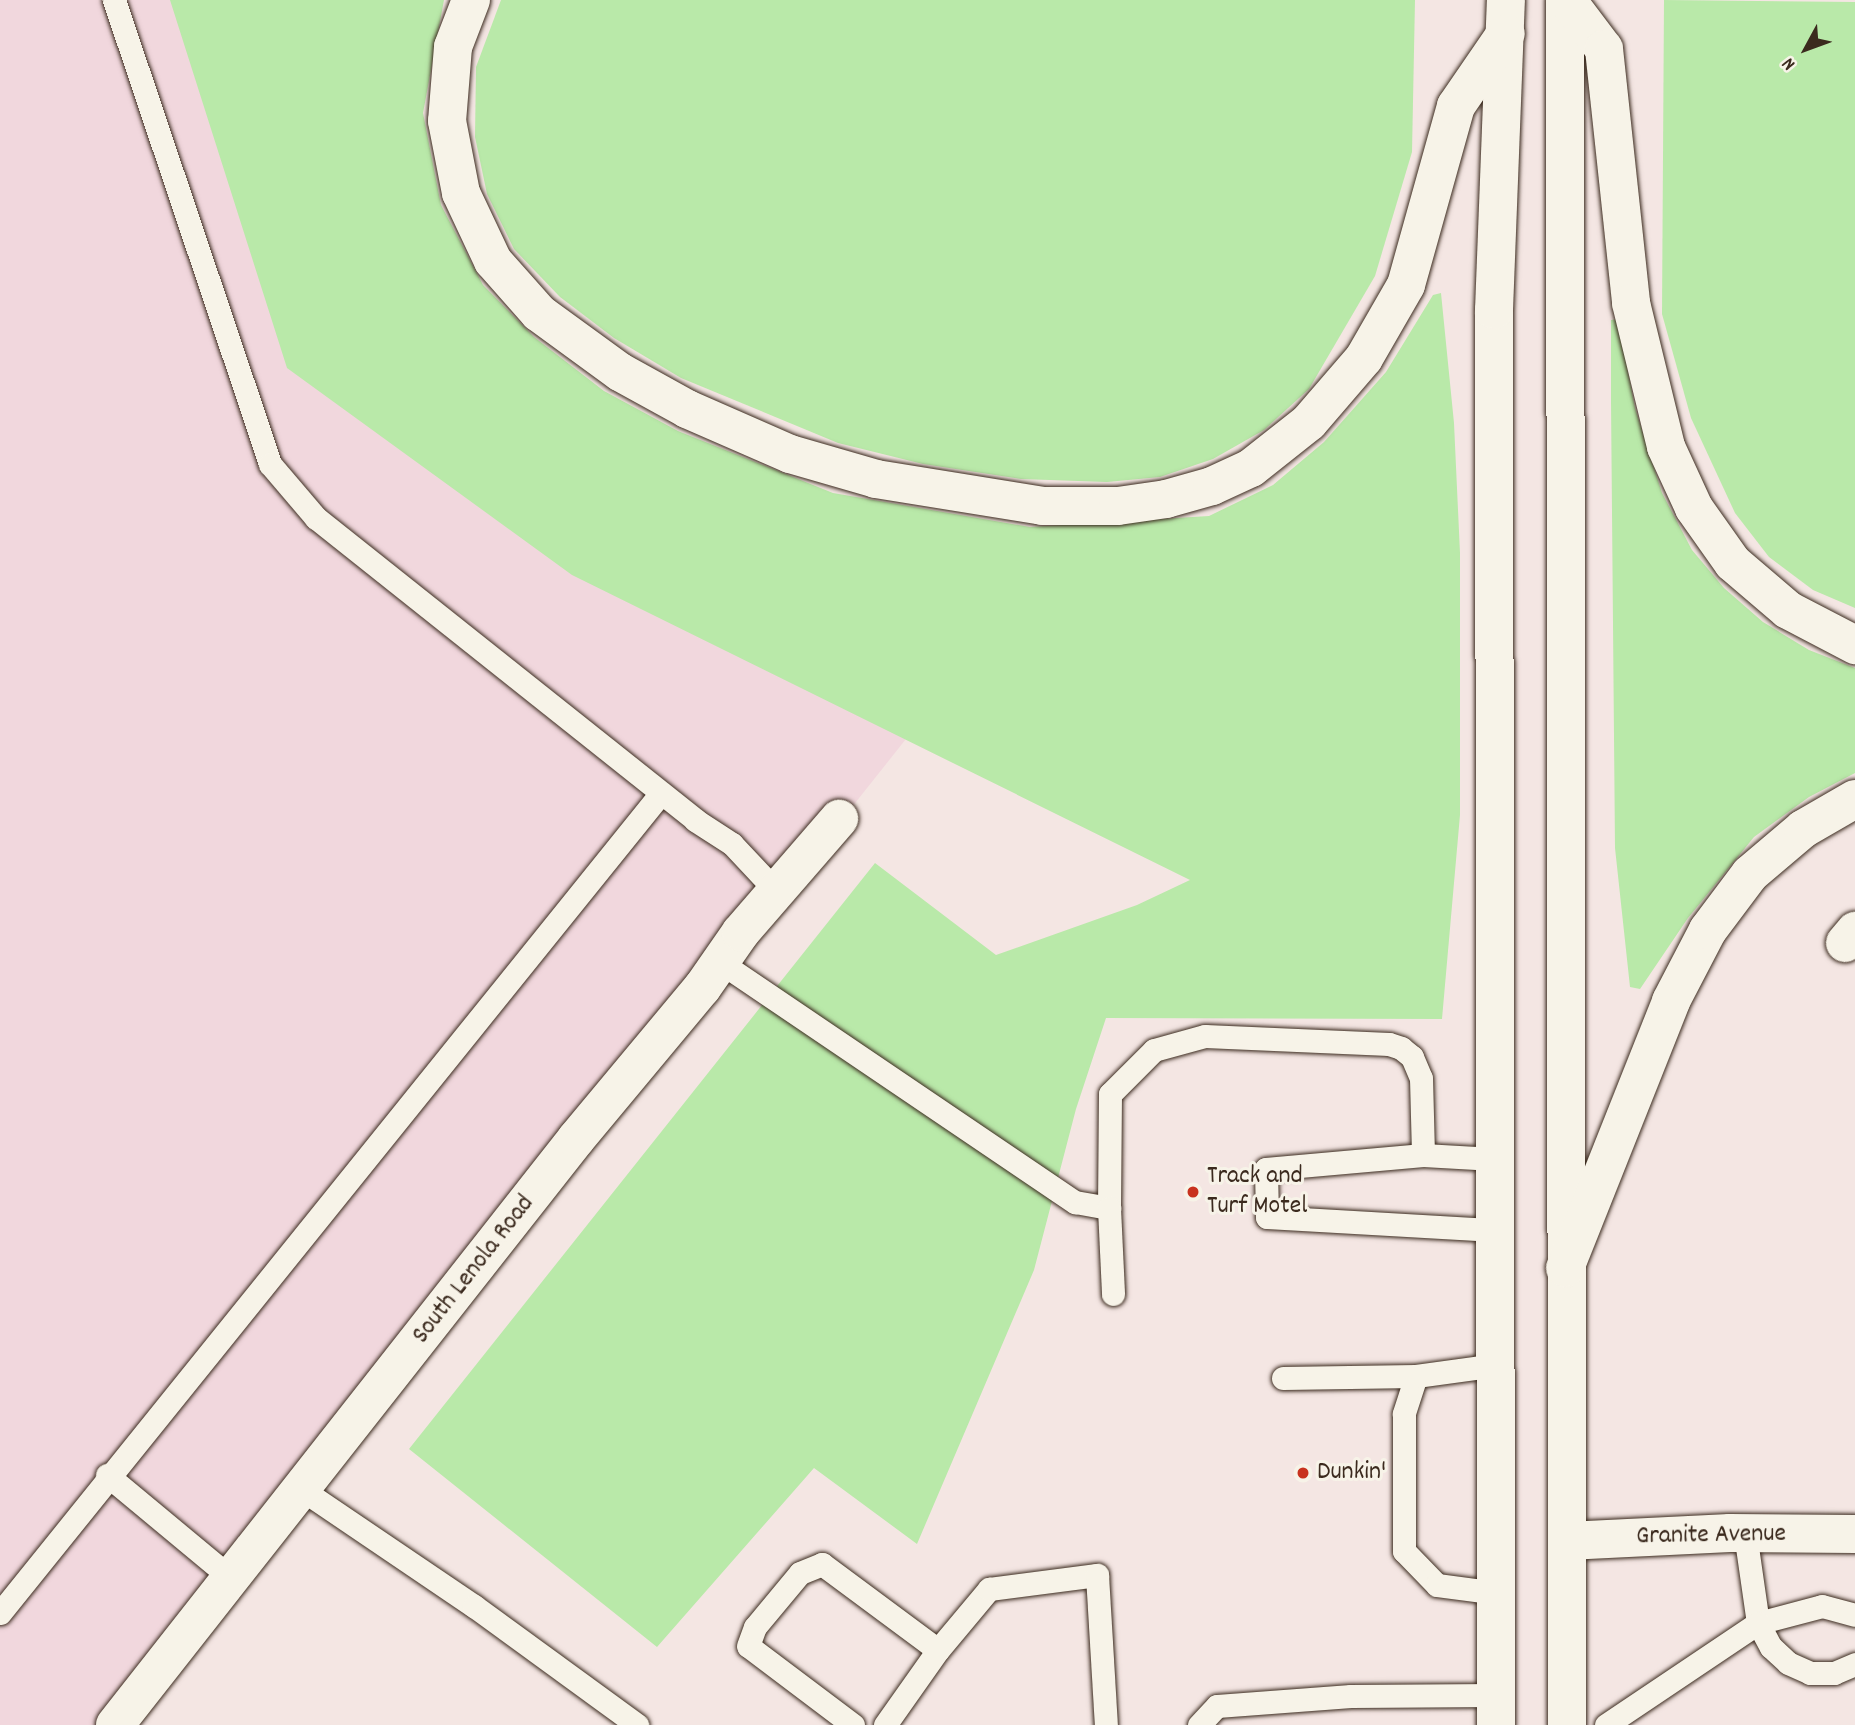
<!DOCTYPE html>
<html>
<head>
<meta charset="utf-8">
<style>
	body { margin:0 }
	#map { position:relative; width:1855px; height:1725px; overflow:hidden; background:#f4e6e3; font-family:Dekko,sans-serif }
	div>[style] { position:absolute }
	.built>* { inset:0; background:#f1d7dd }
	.green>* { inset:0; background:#b9e9a9 }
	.roads { filter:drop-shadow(0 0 2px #3b2a1e) drop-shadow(0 0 2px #3b2a1e) }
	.service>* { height:23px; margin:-11.5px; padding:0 11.5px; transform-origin:11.5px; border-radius:11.5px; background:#f7f3e8 }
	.minor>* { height:38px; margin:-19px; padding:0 19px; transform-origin:19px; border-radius:19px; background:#f7f3e8 }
	.trunk>* { height:38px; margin:-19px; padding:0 19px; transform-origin:19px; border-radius:19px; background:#f7f3e8 }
	.motorway>* { height:38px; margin:-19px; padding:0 19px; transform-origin:19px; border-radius:19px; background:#f7f3e8 }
	.dots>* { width:19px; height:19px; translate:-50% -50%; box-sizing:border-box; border:4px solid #f7f3e8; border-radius:50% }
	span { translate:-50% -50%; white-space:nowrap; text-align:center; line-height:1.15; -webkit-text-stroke:6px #f7f3e8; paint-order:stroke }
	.poi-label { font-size:26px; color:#3b2a1e }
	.left { translate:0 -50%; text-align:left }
	.street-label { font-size:26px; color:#3b2a1e }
	.north { position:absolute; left:1771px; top:14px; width:70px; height:70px; -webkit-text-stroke:5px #f7f3e8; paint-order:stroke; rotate:229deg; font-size:19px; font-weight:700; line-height:28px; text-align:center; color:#3b2a1e }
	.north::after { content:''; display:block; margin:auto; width:24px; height:32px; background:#3b2a1e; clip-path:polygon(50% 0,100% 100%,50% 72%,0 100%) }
</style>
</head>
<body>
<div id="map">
	<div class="built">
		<div style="clip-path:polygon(0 0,285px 0,314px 191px,956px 676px,123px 1725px,0 1725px)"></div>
	</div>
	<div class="green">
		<div style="clip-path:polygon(170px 0,444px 0,423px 113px,441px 205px,483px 285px,534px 337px,604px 391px,678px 431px,833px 493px,1030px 527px,1209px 516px,1273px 485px,1324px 442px,1386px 372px,1433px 295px,1441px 293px,1454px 423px,1460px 553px,1460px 815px,1442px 1019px,1106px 1018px,1076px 1109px,1034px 1270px,917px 1544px,814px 1468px,657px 1647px,409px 1449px,875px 863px,996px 955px,1137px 905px,1190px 880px,572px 575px,287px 368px)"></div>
		<div style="clip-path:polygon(501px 0,1415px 0,1412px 152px,1375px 276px,1309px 389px,1264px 430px,1213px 459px,1160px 477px,1107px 482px,1021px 479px,923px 464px,838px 443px,681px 378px,614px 338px,560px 297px,514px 249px,487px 194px,475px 137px,476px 67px)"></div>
		<div style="clip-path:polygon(1664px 0,1855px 2px,1855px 608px,1813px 590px,1769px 557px,1735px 513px,1691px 418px,1662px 314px)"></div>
		<div style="clip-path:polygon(1618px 319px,1635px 408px,1662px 493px,1692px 550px,1724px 588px,1763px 622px,1809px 650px,1855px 668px,1855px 773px,1809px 797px,1754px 837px,1688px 918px,1640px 989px,1630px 987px,1615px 848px,1611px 401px,1611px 320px)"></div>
	</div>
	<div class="roads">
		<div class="service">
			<div style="left:114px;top:0;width:490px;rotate:71.4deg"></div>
			<div style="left:270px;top:464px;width:71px;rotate:49.6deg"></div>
			<div style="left:316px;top:518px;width:485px;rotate:38.5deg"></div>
			<div style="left:695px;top:820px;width:44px;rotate:33deg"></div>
			<div style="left:732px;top:844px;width:66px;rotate:46.8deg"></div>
			<div style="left:720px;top:962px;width:429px;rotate:34.1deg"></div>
			<div style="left:1075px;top:1202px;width:35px;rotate:10deg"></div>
			<div style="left:1109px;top:1208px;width:114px;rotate:-89.5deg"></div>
			<div style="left:1110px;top:1094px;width:62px;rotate:-45deg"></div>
			<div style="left:1154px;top:1050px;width:53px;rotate:-15.4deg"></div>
			<div style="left:1205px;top:1036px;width:184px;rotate:2.5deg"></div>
			<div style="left:1389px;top:1044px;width:13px;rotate:18deg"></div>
			<div style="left:1401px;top:1048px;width:14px;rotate:39deg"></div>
			<div style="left:1412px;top:1057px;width:23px;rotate:67deg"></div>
			<div style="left:1421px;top:1078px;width:77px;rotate:88.5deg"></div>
			<div style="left:1494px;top:1159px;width:71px;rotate:-176.8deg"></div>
			<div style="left:1423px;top:1155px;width:158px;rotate:174.9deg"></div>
			<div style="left:1266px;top:1169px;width:48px;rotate:88.8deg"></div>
			<div style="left:1267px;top:1217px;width:228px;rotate:3.3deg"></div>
			<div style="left:1109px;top:1208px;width:86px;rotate:87.3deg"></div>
			<div style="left:1416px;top:1376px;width:40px;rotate:108deg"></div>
			<div style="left:1404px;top:1414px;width:137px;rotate:90deg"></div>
			<div style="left:1404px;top:1551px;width:47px;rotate:45.9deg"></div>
			<div style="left:1437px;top:1585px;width:62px;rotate:7.5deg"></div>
			<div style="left:1283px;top:1378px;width:133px;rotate:-0.9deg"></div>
			<div style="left:1416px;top:1376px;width:81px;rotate:-7.8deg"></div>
			<div style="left:107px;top:1475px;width:160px;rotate:39.7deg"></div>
			<div style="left:301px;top:1489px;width:209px;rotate:34.1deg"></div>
			<div style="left:474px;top:1606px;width:202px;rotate:36.1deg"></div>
			<div style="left:1745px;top:1533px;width:91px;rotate:81.8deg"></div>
			<div style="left:1758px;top:1623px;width:66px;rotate:-14.9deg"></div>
			<div style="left:1822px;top:1606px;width:34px;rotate:15deg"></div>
			<div style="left:0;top:1613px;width:1053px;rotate:-51.13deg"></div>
			<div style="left:853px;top:1725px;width:131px;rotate:-143deg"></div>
			<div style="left:748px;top:1646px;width:20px;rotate:-70deg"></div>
			<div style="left:755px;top:1627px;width:70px;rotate:-50.2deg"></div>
			<div style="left:800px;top:1573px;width:24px;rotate:-22deg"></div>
			<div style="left:822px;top:1564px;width:144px;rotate:36.6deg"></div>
			<div style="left:885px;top:1725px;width:92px;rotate:-54.8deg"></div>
			<div style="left:938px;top:1650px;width:80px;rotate:-50.1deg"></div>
			<div style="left:989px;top:1589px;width:109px;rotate:-7.4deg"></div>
			<div style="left:1097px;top:1575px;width:150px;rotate:86.6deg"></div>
			<div style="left:1199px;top:1725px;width:26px;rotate:-47deg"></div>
			<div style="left:1217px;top:1706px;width:134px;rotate:-4.3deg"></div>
			<div style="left:1351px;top:1696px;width:145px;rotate:-0.4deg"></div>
			<div style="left:1606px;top:1725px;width:183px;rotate:-33.9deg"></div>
			<div style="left:1758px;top:1623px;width:27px;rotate:62deg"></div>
			<div style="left:1771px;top:1647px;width:23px;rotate:43deg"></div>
			<div style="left:1788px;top:1663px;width:24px;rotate:24deg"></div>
			<div style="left:1810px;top:1673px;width:24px"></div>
			<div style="left:1834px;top:1673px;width:23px;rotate:-23deg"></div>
		</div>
		<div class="minor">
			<div style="left:1845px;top:943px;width:16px;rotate:-50deg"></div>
			<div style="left:1567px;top:1541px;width:163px;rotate:-2.8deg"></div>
			<div style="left:1730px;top:1533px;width:125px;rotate:0.5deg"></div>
			<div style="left:115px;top:1725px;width:746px;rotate:-51.81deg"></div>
			<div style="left:576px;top:1139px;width:197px;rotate:-50.2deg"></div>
			<div style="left:702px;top:988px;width:68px;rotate:-55.1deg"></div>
			<div style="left:741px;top:932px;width:150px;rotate:-49.1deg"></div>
		</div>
		<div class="trunk">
			<div style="left:1565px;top:0;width:1725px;rotate:89.93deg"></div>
			<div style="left:1496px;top:1725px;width:1415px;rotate:-90.08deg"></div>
			<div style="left:1494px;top:310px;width:310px;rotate:-87.8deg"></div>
		</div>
		<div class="motorway">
			<div style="left:471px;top:0;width:50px;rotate:111deg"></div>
			<div style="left:453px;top:47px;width:74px;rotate:94.6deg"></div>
			<div style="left:447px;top:121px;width:73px;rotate:79deg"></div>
			<div style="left:461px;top:193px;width:75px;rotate:64.8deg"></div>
			<div style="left:493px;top:261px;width:69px;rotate:48.5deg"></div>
			<div style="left:539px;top:313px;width:100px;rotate:36.1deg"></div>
			<div style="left:620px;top:372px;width:77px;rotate:28.9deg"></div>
			<div style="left:687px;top:409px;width:112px;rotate:23.6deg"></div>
			<div style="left:790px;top:454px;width:90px;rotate:16.2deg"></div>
			<div style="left:876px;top:479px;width:168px;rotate:9.2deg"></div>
			<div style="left:1042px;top:506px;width:76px"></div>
			<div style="left:1118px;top:506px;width:49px;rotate:-8.3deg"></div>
			<div style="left:1166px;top:499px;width:48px;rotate:-15.8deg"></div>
			<div style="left:1212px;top:486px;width:43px;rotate:-24.8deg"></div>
			<div style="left:1251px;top:468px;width:74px;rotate:-38.4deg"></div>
			<div style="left:1309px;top:422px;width:84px;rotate:-49.3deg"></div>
			<div style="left:1364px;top:358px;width:84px;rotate:-60.1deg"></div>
			<div style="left:1406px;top:285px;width:186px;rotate:-74.4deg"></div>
			<div style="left:1456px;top:106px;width:88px;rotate:-55.6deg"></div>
			<div style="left:1567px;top:0;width:61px;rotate:52.9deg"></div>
			<div style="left:1604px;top:49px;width:255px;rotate:83.9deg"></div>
			<div style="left:1631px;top:303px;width:148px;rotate:76.3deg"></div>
			<div style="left:1666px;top:447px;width:67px;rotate:65.3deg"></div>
			<div style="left:1694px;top:508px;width:67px;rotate:54.7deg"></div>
			<div style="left:1733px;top:563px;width:72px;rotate:40.5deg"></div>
			<div style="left:1788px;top:610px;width:76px;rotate:27.6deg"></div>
			<div style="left:1565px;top:1268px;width:287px;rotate:-68.3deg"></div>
			<div style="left:1671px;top:1001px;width:80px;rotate:-62.5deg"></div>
			<div style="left:1708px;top:930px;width:70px;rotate:-53.1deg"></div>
			<div style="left:1750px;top:874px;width:70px;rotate:-40.3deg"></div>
			<div style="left:1803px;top:829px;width:60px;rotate:-30deg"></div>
		</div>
	</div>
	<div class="dots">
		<div style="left:1193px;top:1192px;background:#c8321e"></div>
		<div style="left:1303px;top:1473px;background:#c8321e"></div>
	</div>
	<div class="poi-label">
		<span class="left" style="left:1207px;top:1192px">Track and<br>Turf Motel</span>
		<span class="left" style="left:1317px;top:1473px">Dunkin'</span>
	</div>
	<div class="street-label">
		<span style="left:474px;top:1270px;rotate:-52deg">South Lenola Road</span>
		<span style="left:1711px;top:1536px;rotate:-1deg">Granite Avenue</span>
	</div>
	<div class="north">N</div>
</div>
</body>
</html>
